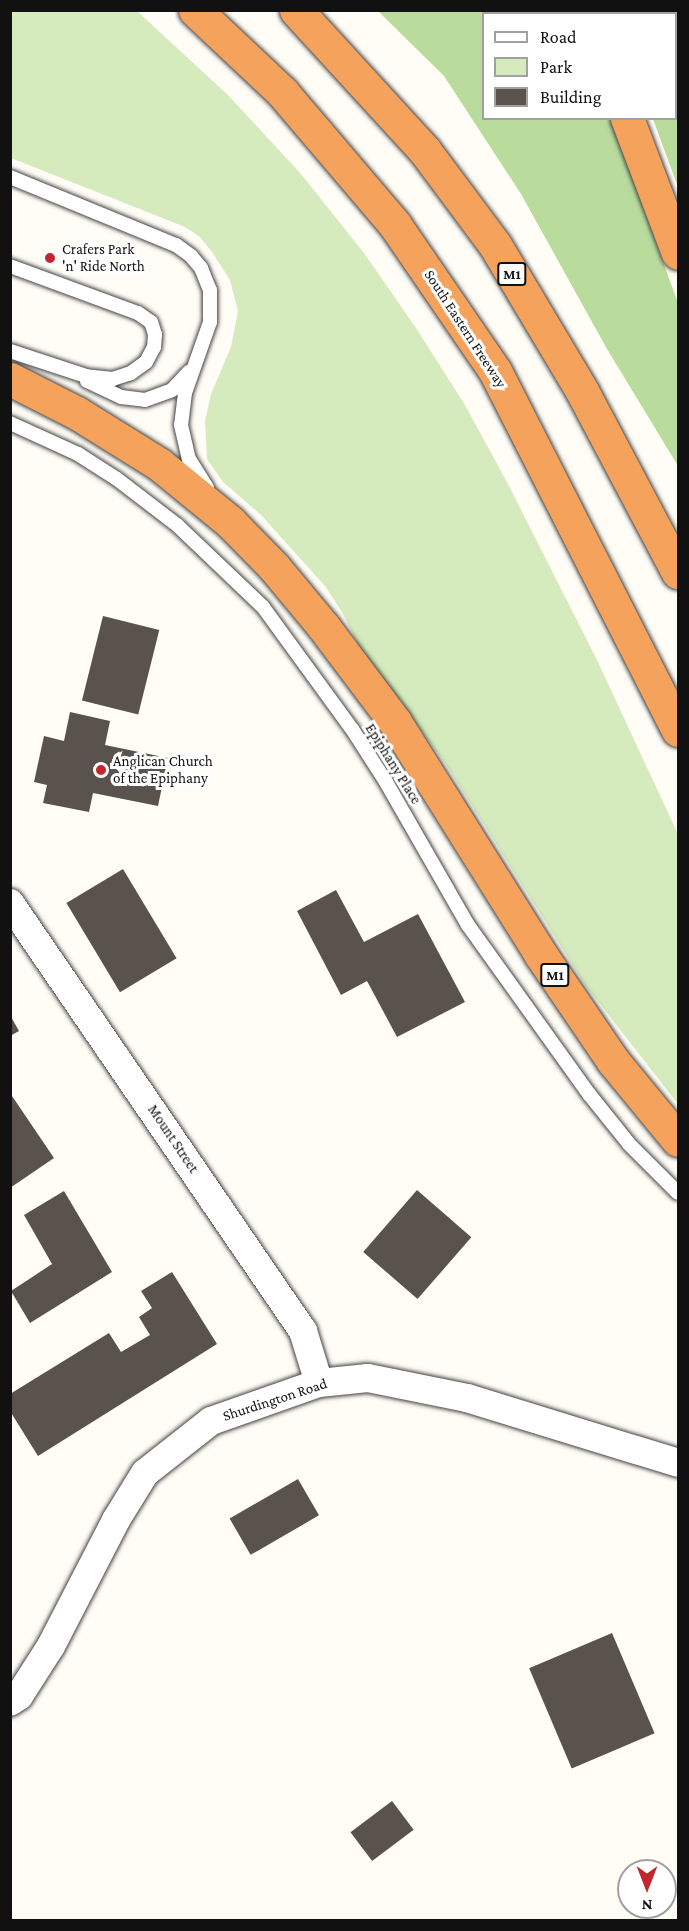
<!DOCTYPE html>
<html>
<head>
<meta charset="utf-8">
<style>
	body { margin:0 }
	#map { position:relative; width:689px; height:1931px; overflow:hidden; background:#fffdf5; font-family:"Crimson Pro",serif }
	div>[style] { position:absolute }
	.green>* { inset:0; background:#d5ebbd }
	.forest>* { inset:0; background:#b9dc9c }
	.building>* { inset:0; background:#5a524d; transform-origin:0 0 }
	.roads { filter:drop-shadow(0 0 2px #444) drop-shadow(0 0 2px #444) }
	.lane>* { height:14px; margin:-7px; padding:0 7px; transform-origin:7px; border-radius:7px; background:#fff }
	.street>* { height:28px; margin:-14px; padding:0 14px; transform-origin:14px; border-radius:14px; background:#fff }
	.highway>* { height:33px; margin:-16.5px; padding:0 16.5px; transform-origin:16.5px; border-radius:16.5px; background:#f5a25d }
	.dots>* { width:16px; height:16px; translate:-50% -50%; box-sizing:border-box; border:3px solid #fff; border-radius:50% }
	span { translate:-50% -50%; white-space:nowrap; text-align:center; line-height:1.15; -webkit-text-stroke:6px #fff; paint-order:stroke }
	.shield-label span { padding:2px 4px; background:#fff; border:2px solid; border-radius:4px; -webkit-text-stroke-width:0 }
	.shield-label { font-size:14px; color:#111; font-weight:700 }
	.poi-label { font-size:15px; color:#111 }
	.left { translate:0 -50%; text-align:left }
	.street-label { font-size:15px; color:#111 }
	.frame { position:absolute; inset:0; border:12px solid #111; pointer-events:none }
	.legend { position:absolute; left:482px; top:12px; width:195px; height:108px; box-sizing:border-box; background:#fff; border:2px solid #a0a0a0; margin:0; padding:8px 10px; list-style:none; font-size:18px; color:#111 }
	.legend li { display:flex; align-items:center; gap:12px; height:30px }
	.legend b { width:30px; border:2px solid #a0a0a0 }
	.north { position:absolute; left:617px; top:1859px; width:60px; height:60px; box-sizing:border-box; background:#fff; border:2px solid #a0a0a0; border-radius:50%; rotate:180deg; font-size:16px; font-weight:700; line-height:24px; text-align:center; color:#111 }
	.north::after { content:''; display:block; margin:auto; width:21px; height:27px; background:#c4262e; clip-path:polygon(50% 0,100% 100%,50% 72%,0 100%) }
</style>
</head>
<body>
<div id="map">
	<div class="green">
		<div style="clip-path:polygon(10px 11px,137px 11px,229px 96px,301px 174px,364px 253px,416px 328px,465px 405px,509px 486px,597px 660px,678px 834px,678px 1104px,586px 986px,445px 763px,388px 685px,366px 660px,342px 612px,325px 586px,261px 515px,223px 482px,207px 459px,205px 421px,211px 394px,231px 347px,238px 311px,230px 280px,212px 252px,200px 237px,185px 227px,11px 158px)"></div>
	</div>
	<div class="forest">
		<div style="clip-path:polygon(378px 11px,572px 11px,573px 13px,484px 14px,484px 118px,611px 119px,678px 303px,678px 466px,607px 349px,521px 194px,444px 76px)"></div>
		<div style="clip-path:polygon(612px 11px,678px 11px,678px 187px,653px 119px,676px 118px,676px 14px,613px 14px)"></div>
	</div>
	<div class="building">
		<div style="left:103px;top:616px;width:58px;height:87px;rotate:14deg"></div>
		<div style="clip-path:polygon(70px 712px,110px 721px,105px 745px,168px 758px,158px 806px,93px 793px,89px 812px,43px 803px,47px 785px,34px 782px,44px 736px,64px 741px)"></div>
		<div style="left:123px;top:869px;width:104px;height:66px;rotate:59deg"></div>
		<div style="clip-path:polygon(336px 890px,364px 942px,418px 914px,465px 1002px,397px 1037px,367px 981px,341px 995px,297px 911px)"></div>
		<div style="clip-path:polygon(10px 1015px,19px 1031px,10px 1036px)"></div>
		<div style="clip-path:polygon(10px 1093px,54px 1158px,10px 1188px)"></div>
		<div style="left:417px;top:1190px;width:72px;height:82px;rotate:41deg"></div>
		<div style="clip-path:polygon(64px 1191px,112px 1272px,30px 1323px,11px 1291px,52px 1264px,24px 1215px)"></div>
		<div style="clip-path:polygon(172px 1272px,217px 1344px,38px 1456px,10px 1411px,10px 1394px,109px 1333px,121px 1352px,150px 1335px,139px 1317px,152px 1308px,141px 1291px)"></div>
		<div style="left:298px;top:1479px;width:42px;height:79px;rotate:60deg"></div>
		<div style="left:612px;top:1633px;width:109px;height:90px;rotate:67deg"></div>
		<div style="left:392px;top:1801px;width:36px;height:52px;rotate:53deg"></div>
	</div>
	<div class="roads">
		<div class="lane">
			<div style="left:10px;top:177px;width:179px;rotate:22.3deg"></div>
			<div style="left:176px;top:245px;width:19px;rotate:36deg"></div>
			<div style="left:191px;top:256px;width:16px;rotate:50deg"></div>
			<div style="left:201px;top:268px;width:24px;rotate:68deg"></div>
			<div style="left:210px;top:290px;width:32px;rotate:90deg"></div>
			<div style="left:210px;top:322px;width:75px;rotate:109.4deg"></div>
			<div style="left:185px;top:393px;width:32px;rotate:97deg"></div>
			<div style="left:181px;top:425px;width:35px;rotate:77deg"></div>
			<div style="left:189px;top:459px;width:34px;rotate:58deg"></div>
			<div style="left:10px;top:266px;width:136px;rotate:20.2deg"></div>
			<div style="left:138px;top:313px;width:16px;rotate:35deg"></div>
			<div style="left:151px;top:322px;width:13px;rotate:72deg"></div>
			<div style="left:155px;top:334px;width:13px;rotate:94deg"></div>
			<div style="left:154px;top:347px;width:17px;rotate:118deg"></div>
			<div style="left:146px;top:362px;width:19px;rotate:144deg"></div>
			<div style="left:131px;top:373px;width:19px;rotate:162deg"></div>
			<div style="left:113px;top:379px;width:27px;rotate:-174deg"></div>
			<div style="left:86px;top:376px;width:80px;rotate:-161.8deg"></div>
			<div style="left:87px;top:381px;width:38px;rotate:25deg"></div>
			<div style="left:121px;top:397px;width:24px;rotate:7deg"></div>
			<div style="left:145px;top:400px;width:29px;rotate:-20deg"></div>
			<div style="left:172px;top:390px;width:25px;rotate:-47deg"></div>
			<div style="left:10px;top:423px;width:75px;rotate:24.5deg"></div>
			<div style="left:78px;top:454px;width:46px;rotate:32.7deg"></div>
			<div style="left:117px;top:479px;width:76px;rotate:37.5deg"></div>
			<div style="left:177px;top:525px;width:119px;rotate:43.6deg"></div>
			<div style="left:263px;top:607px;width:151px;rotate:53.9deg"></div>
			<div style="left:352px;top:729px;width:63px;rotate:57.3deg"></div>
			<div style="left:386px;top:782px;width:165px;rotate:60.2deg"></div>
			<div style="left:468px;top:925px;width:208px;rotate:54.4deg"></div>
			<div style="left:589px;top:1094px;width:64px;rotate:51.3deg"></div>
			<div style="left:629px;top:1144px;width:69px;rotate:45deg"></div>
		</div>
		<div class="street">
			<div style="left:10px;top:903px;width:519px;rotate:55.61deg"></div>
			<div style="left:303px;top:1331px;width:54px;rotate:72.9deg"></div>
			<div style="left:10px;top:1702px;width:11px;rotate:-34deg"></div>
			<div style="left:19px;top:1696px;width:59px;rotate:-57.4deg"></div>
			<div style="left:51px;top:1646px;width:142px;rotate:-62.7deg"></div>
			<div style="left:116px;top:1520px;width:55px;rotate:-58.3deg"></div>
			<div style="left:145px;top:1473px;width:84px;rotate:-38.2deg"></div>
			<div style="left:211px;top:1421px;width:114px;rotate:-19.4deg"></div>
			<div style="left:319px;top:1383px;width:49px;rotate:-5.8deg"></div>
			<div style="left:368px;top:1378px;width:101px;rotate:11.4deg"></div>
			<div style="left:467px;top:1398px;width:221px;rotate:17.1deg"></div>
		</div>
		<div class="highway">
			<div style="left:195px;top:10px;width:120px;rotate:43.3deg"></div>
			<div style="left:282px;top:92px;width:175px;rotate:49.6deg"></div>
			<div style="left:395px;top:225px;width:177px;rotate:55.6deg"></div>
			<div style="left:495px;top:371px;width:403px;rotate:63deg"></div>
			<div style="left:296px;top:10px;width:191px;rotate:47.5deg"></div>
			<div style="left:425px;top:151px;width:117px;rotate:53.3deg"></div>
			<div style="left:495px;top:245px;width:170px;rotate:59.2deg"></div>
			<div style="left:582px;top:391px;width:205px;rotate:62.1deg"></div>
			<div style="left:586px;top:10px;width:4px;rotate:76deg"></div>
			<div style="left:627px;top:118px;width:144px;rotate:69.3deg"></div>
			<div style="left:10px;top:379px;width:75px;rotate:26.9deg"></div>
			<div style="left:77px;top:413px;width:97px;rotate:31.9deg"></div>
			<div style="left:159px;top:464px;width:92px;rotate:39.2deg"></div>
			<div style="left:230px;top:522px;width:63px;rotate:45.6deg"></div>
			<div style="left:274px;top:567px;width:77px;rotate:50.3deg"></div>
			<div style="left:323px;top:626px;width:120px;rotate:53.1deg"></div>
			<div style="left:395px;top:722px;width:275px;rotate:57.9deg"></div>
			<div style="left:541px;top:955px;width:128px;rotate:55.8deg"></div>
			<div style="left:613px;top:1061px;width:102px;rotate:50.6deg"></div>
		</div>
	</div>
	<div class="dots">
		<div style="left:50px;top:258px;background:#c4262e"></div>
		<div style="left:101px;top:770px;background:#c4262e"></div>
	</div>
	<div class="shield-label">
		<span style="left:512px;top:274px">M1</span>
		<span style="left:555px;top:975px">M1</span>
	</div>
	<div class="poi-label">
		<span class="left" style="left:62px;top:258px">Crafers Park<br>'n' Ride North</span>
		<span class="left" style="left:113px;top:770px">Anglican Church<br>of the Epiphany</span>
	</div>
	<div class="street-label">
		<span style="left:465px;top:329px;rotate:57deg">South Eastern Freeway</span>
		<span style="left:393px;top:764px;rotate:58deg">Epiphany Place</span>
		<span style="left:173px;top:1139px;rotate:56deg">Mount Street</span>
		<span style="left:275px;top:1400px;rotate:-18deg">Shurdington Road</span>
	</div>
	<div class="frame"></div>
	<ul class="legend">
	<li><b style="height:8px;background:#fff"></b>Road</li>
	<li><b style="height:16px;background:#d5ebbd"></b>Park</li>
	<li><b style="height:16px;background:#5a524d"></b>Building</li>
	</ul>
	<div class="north">N</div>
</div>
</body>
</html>
